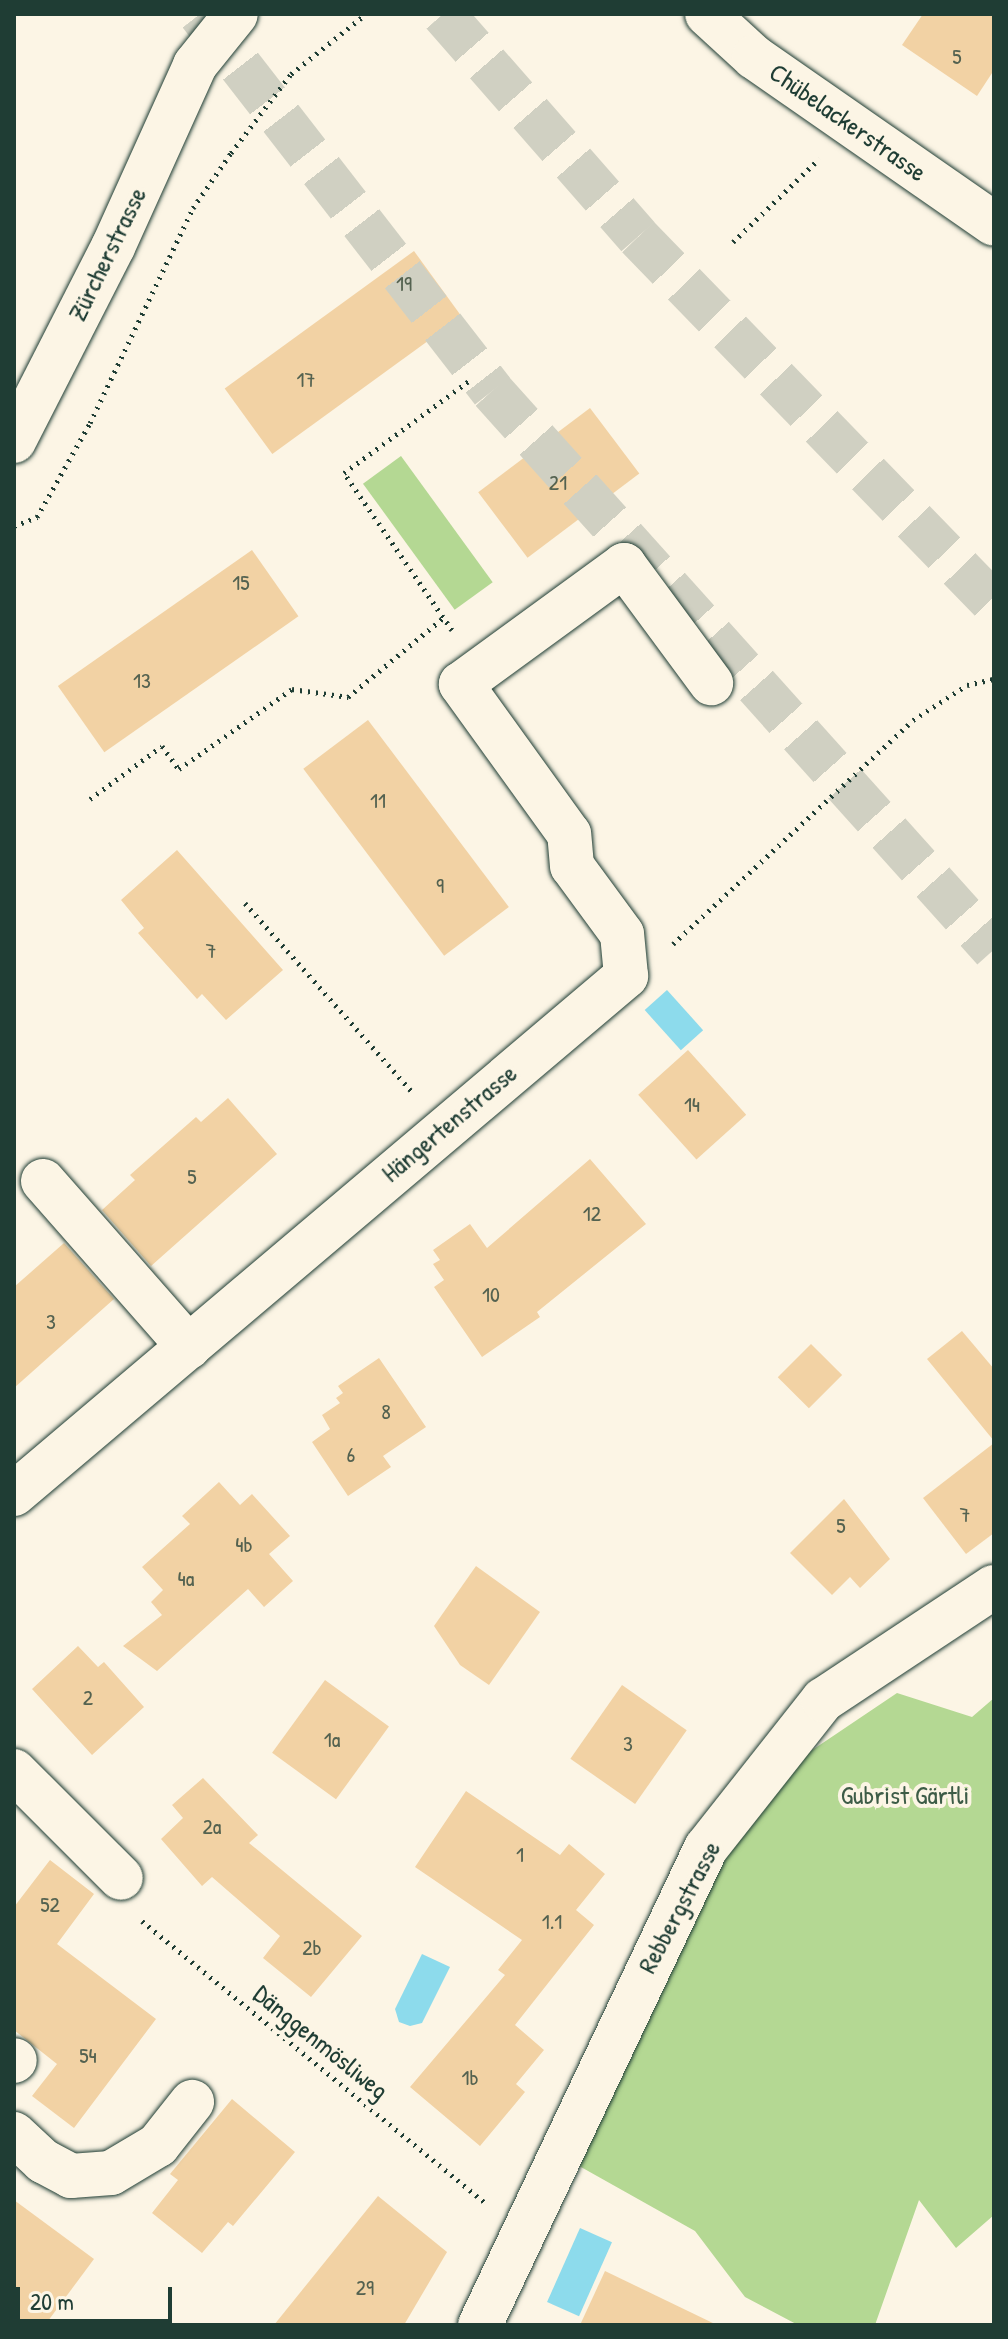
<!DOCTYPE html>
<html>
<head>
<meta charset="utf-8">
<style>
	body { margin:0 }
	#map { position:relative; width:1008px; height:2339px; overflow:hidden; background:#fcf5e5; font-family:"Patrick Hand",sans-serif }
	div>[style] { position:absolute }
	.green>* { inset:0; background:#b4d893; transform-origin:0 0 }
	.water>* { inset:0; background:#8ddbec; transform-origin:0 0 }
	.building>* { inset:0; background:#f2d2a4; transform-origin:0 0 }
	.highway-tunnel>* { height:44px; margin-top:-22px; transform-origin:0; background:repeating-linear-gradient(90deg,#d0d0c2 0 44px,transparent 0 66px) }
	.path>* { height:5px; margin-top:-2.5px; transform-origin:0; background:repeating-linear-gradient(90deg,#1f3d34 0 2px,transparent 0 8px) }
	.roads { filter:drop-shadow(0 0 2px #1f3d34) drop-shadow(0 0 2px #1f3d34) }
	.minor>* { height:44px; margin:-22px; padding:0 22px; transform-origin:22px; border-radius:22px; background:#fcf5e5 }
	.major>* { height:44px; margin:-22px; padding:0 22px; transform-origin:22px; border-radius:22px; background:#fcf5e5 }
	span { translate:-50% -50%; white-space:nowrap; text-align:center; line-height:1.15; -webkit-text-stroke:8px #fcf5e5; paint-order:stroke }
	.number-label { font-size:22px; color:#546250 }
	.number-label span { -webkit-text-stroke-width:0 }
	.street-label { font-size:26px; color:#1f3d34 }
	.park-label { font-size:26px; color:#3d5c47 }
	.frame { position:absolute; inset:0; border:16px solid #1f3d34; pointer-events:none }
	.scale { position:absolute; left:16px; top:2287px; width:156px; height:36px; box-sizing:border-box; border:4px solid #1f3d34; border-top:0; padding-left:10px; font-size:24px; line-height:28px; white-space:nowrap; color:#1f3d34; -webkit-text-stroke:6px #fcf5e5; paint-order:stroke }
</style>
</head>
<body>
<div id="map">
	<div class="green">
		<div style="left:401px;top:456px;width:156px;height:47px;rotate:54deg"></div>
		<div style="clip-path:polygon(897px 1693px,972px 1717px,994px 1698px,994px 2215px,956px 2248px,919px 2200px,875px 2325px,798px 2325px,745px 2297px,695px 2231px,572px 2162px,714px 1859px,793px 1763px)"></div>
	</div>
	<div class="water">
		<div style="left:667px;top:990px;width:54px;height:30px;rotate:48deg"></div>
		<div style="clip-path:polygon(422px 1954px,450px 1967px,422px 2023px,410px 2026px,399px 2022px,395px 2009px)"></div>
		<div style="left:580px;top:2228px;width:35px;height:81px;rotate:24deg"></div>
	</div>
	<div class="building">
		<div style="clip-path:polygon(923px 14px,994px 14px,994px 70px,977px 96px,902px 45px)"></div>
		<div style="left:414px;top:251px;width:81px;height:234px;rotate:54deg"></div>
		<div style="left:590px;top:408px;width:82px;height:140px;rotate:53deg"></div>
		<div style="left:252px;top:550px;width:81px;height:237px;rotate:55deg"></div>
		<div style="left:368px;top:720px;width:234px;height:81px;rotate:53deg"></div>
		<div style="clip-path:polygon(177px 850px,283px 970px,226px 1020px,202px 994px,197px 999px,138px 933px,144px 928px,121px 900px)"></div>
		<div style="left:688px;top:1050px;width:87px;height:67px;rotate:48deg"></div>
		<div style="clip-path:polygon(228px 1098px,277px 1154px,151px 1266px,102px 1210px,135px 1180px,130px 1175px,196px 1117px,201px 1122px)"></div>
		<div style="clip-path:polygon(590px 1159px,646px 1224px,537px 1312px,540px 1317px,482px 1357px,434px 1287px,444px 1280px,433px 1264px,440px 1260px,433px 1250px,470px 1224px,487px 1248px)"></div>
		<div style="clip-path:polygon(64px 1243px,114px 1299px,14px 1388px,14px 1287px)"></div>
		<div style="clip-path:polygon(962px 1331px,994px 1369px,994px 1441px,927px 1359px)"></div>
		<div style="left:811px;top:1344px;width:44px;height:47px;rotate:45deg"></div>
		<div style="clip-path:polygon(379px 1358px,426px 1427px,383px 1456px,391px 1467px,348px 1496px,312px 1442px,330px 1429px,322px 1415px,340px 1403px,336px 1398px,343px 1393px,338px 1386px)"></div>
		<div style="clip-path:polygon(994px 1443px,994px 1533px,966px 1554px,923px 1498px)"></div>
		<div style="clip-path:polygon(219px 1482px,240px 1505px,252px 1494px,290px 1536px,269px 1554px,293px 1581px,264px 1607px,248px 1589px,157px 1671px,123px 1646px,162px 1615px,151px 1602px,163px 1590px,142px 1567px,190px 1524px,182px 1516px)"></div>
		<div style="clip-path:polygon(844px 1499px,890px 1559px,860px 1588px,850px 1577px,832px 1595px,790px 1553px)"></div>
		<div style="clip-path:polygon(476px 1566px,540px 1612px,489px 1685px,460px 1665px,434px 1626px)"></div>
		<div style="clip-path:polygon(78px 1646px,98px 1667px,104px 1662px,144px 1707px,92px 1755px,32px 1689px)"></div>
		<div style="left:325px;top:1680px;width:79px;height:90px;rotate:36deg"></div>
		<div style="left:622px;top:1685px;width:79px;height:90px;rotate:35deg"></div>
		<div style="clip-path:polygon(203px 1778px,258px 1835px,249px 1843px,362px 1936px,311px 1997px,263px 1958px,280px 1936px,212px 1877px,202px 1886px,161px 1839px,183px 1818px,172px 1805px)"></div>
		<div style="clip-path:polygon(466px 1791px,560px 1855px,569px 1844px,605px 1874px,576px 1910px,594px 1925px,515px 2025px,544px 2050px,516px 2084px,525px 2092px,480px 2146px,410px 2087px,505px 1975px,498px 1970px,522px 1940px,415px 1867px)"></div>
		<div style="clip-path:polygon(50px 1860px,94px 1894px,57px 1944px,156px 2019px,74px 2128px,32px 2096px,57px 2064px,14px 2030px,14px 1907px)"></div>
		<div style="clip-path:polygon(232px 2099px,295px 2152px,233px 2226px,228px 2222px,202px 2253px,152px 2213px,178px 2180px,170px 2174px)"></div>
		<div style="clip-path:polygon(378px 2196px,447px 2252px,404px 2325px,274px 2325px)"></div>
		<div style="clip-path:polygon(14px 2200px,94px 2259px,45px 2325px,14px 2325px)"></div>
		<div style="clip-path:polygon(605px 2271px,717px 2325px,580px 2325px)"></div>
	</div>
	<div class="highway-tunnel">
		<div style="left:200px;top:14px;width:477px;rotate:52.2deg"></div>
		<div style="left:492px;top:391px;width:751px;rotate:48.08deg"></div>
		<div style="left:443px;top:14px;width:296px;rotate:48.8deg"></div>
		<div style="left:638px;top:237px;width:511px;rotate:45.87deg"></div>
	</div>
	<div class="path">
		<div style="left:733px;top:242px;width:120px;rotate:-44deg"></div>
		<div style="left:14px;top:526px;width:25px;rotate:-21deg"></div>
		<div style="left:37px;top:517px;width:108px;rotate:-60.6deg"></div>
		<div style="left:90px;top:423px;width:238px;rotate:-64.4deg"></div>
		<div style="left:193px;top:208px;width:67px;rotate:-55.4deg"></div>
		<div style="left:231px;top:153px;width:99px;rotate:-52.8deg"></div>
		<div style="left:291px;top:74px;width:96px;rotate:-38.7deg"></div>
		<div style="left:452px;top:630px;width:191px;rotate:-124.5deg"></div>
		<div style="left:344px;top:473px;width:155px;rotate:-36.4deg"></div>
		<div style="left:90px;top:799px;width:89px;rotate:-36.4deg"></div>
		<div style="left:162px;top:746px;width:29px;rotate:54deg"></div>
		<div style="left:179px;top:769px;width:138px;rotate:-35.3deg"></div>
		<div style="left:292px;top:689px;width:57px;rotate:8.1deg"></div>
		<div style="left:348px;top:697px;width:124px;rotate:-39.7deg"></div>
		<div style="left:245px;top:903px;width:254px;rotate:48.5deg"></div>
		<div style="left:673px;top:944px;width:328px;rotate:-43deg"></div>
		<div style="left:913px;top:720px;width:64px;rotate:-32.9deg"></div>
		<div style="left:967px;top:685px;width:28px;rotate:-13deg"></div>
		<div style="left:142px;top:1921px;width:443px;rotate:39.4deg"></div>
	</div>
	<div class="roads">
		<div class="minor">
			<div style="left:707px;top:14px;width:64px;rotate:42.5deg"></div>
			<div style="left:754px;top:57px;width:292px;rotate:34.8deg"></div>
			<div style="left:43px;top:1181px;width:221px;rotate:48.7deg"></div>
			<div style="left:14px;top:1494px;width:802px;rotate:-40.24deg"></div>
			<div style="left:626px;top:976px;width:42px;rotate:-95.4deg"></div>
			<div style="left:622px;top:934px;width:84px;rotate:-126.3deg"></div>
			<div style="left:572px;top:866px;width:32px;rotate:-95deg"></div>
			<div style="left:569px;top:834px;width:185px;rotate:-125.8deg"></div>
			<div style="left:461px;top:684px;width:202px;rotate:-36.1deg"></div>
			<div style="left:624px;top:565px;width:147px;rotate:53.6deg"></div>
			<div style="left:14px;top:1771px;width:151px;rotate:45deg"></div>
			<div style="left:14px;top:2061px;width:1px;rotate:-45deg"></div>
			<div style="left:14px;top:2134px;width:40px;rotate:43deg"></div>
			<div style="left:43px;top:2161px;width:32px;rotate:28deg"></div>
			<div style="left:71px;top:2176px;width:40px;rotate:-4.3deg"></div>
			<div style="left:111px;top:2173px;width:55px;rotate:-30.8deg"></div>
			<div style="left:158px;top:2145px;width:55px;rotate:-51.7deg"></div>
			<div style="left:480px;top:2325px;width:528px;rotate:-64.65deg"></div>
			<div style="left:706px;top:1848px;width:189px;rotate:-51.7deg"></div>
			<div style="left:823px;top:1700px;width:205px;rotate:-33.5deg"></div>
		</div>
		<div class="major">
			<div style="left:14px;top:441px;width:218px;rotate:-63deg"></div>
			<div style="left:113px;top:247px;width:200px;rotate:-65.7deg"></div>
			<div style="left:195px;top:65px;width:65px;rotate:-51.2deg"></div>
		</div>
	</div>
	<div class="number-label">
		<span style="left:957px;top:57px">5</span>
		<span style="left:404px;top:284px">19</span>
		<span style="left:306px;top:380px">17</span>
		<span style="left:558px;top:483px">21</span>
		<span style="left:241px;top:583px">15</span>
		<span style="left:142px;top:681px">13</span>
		<span style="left:378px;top:801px">11</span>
		<span style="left:440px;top:886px">9</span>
		<span style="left:211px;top:951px">7</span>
		<span style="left:692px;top:1105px">14</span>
		<span style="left:192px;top:1177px">5</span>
		<span style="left:592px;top:1214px">12</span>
		<span style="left:491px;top:1295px">10</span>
		<span style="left:51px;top:1322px">3</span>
		<span style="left:386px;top:1412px">8</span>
		<span style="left:351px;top:1455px">6</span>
		<span style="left:965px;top:1515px">7</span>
		<span style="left:841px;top:1526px">5</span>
		<span style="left:244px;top:1545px">4b</span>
		<span style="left:186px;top:1579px">4a</span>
		<span style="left:88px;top:1698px">2</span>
		<span style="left:332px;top:1740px">1a</span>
		<span style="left:628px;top:1744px">3</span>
		<span style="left:212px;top:1827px">2a</span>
		<span style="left:520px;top:1855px">1</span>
		<span style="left:50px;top:1905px">52</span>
		<span style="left:552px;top:1922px">1.1</span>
		<span style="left:312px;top:1948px">2b</span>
		<span style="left:88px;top:2056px">54</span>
		<span style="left:470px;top:2078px">1b</span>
		<span style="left:365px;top:2288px">29</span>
	</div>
	<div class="street-label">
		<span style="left:848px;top:122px;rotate:35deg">Chübelackerstrasse</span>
		<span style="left:107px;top:254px;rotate:-64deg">Zürcherstrasse</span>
		<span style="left:449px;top:1123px;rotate:-40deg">Hängertenstrasse</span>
		<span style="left:679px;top:1907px;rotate:-62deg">Rebbergstrasse</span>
		<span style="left:321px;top:2042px;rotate:39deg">Dänggenmösliweg</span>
	</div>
	<div class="park-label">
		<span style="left:905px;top:1795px">Gubrist Gärtli</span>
	</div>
	<div class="frame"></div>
	<div class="scale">20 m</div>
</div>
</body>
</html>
